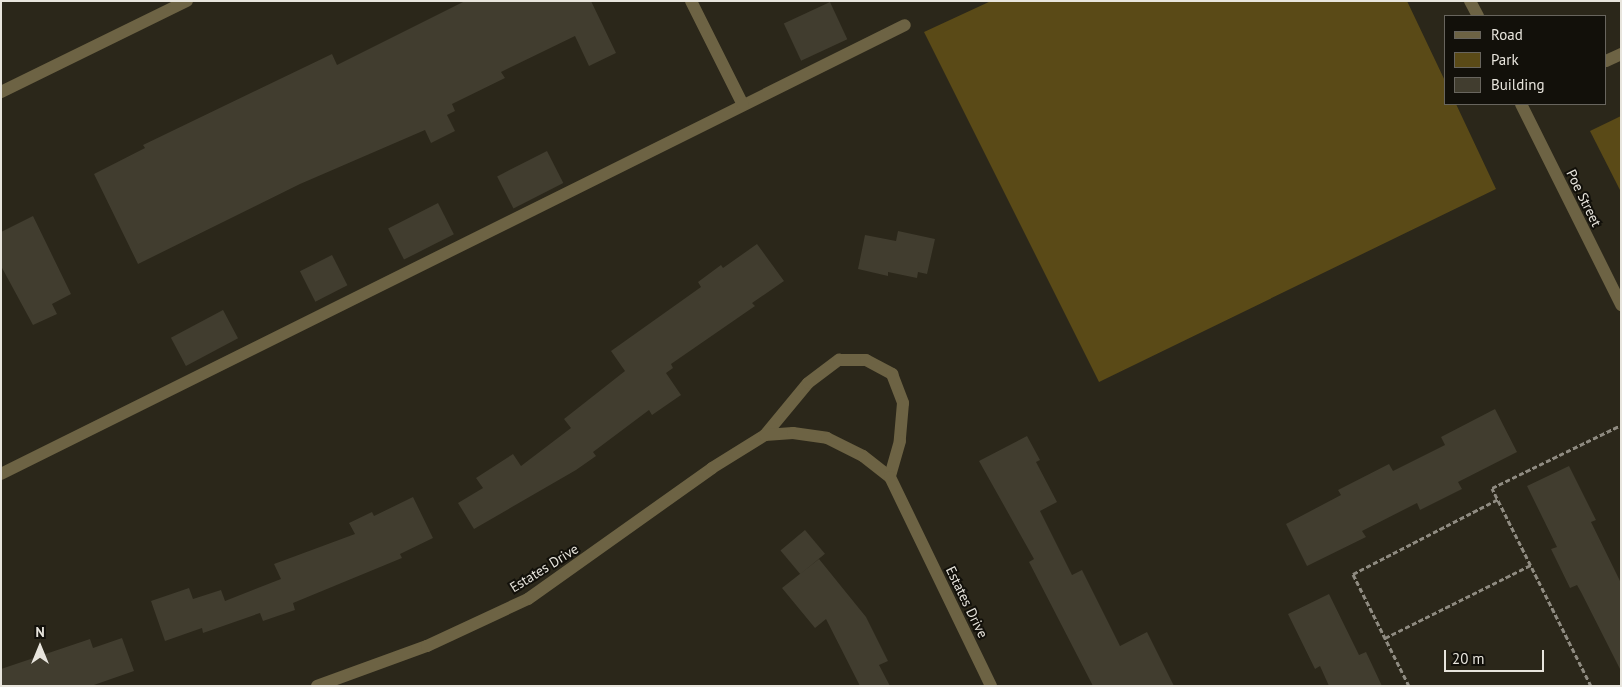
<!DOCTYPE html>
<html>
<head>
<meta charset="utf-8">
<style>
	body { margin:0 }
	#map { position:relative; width:1622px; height:687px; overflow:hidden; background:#2b271a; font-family:"PT Sans",sans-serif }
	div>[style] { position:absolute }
	.green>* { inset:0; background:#5a4a17 }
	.building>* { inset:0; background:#413d2f; transform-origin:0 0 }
	.path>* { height:3px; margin-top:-1.5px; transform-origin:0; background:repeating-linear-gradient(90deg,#8f8b81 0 5px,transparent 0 7.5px) }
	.service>* { height:12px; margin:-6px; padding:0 6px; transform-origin:6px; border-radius:6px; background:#6d6344 }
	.minor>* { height:12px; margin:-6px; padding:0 6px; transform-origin:6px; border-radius:6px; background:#6d6344 }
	span { translate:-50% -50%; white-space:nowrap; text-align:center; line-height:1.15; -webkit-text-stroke:4px #12100a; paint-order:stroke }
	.street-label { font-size:14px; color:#e8e5dd }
	.frame { position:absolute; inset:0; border:2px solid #e8e5dd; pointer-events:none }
	.legend { position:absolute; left:1444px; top:15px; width:162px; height:90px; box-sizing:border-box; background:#12100a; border:1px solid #68655e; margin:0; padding:6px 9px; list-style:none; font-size:15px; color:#e8e5dd }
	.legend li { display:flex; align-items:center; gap:10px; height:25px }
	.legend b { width:25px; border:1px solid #68655e }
	.north { position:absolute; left:15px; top:622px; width:50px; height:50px; -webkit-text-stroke:4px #12100a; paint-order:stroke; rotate:0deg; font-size:14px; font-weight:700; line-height:20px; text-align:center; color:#e8e5dd }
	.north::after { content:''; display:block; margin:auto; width:18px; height:22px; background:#e8e5dd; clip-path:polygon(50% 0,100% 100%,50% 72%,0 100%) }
	.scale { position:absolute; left:1444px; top:650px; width:100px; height:22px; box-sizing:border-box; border:2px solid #e8e5dd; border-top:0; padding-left:6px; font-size:15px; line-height:18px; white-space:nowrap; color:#e8e5dd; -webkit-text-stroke:4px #12100a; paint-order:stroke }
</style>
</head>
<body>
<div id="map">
	<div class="green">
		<div style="clip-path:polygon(991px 1px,1407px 1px,1446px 83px,1446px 104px,1456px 104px,1496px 189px,1099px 382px,924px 32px)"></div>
		<div style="clip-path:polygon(1621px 116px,1621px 192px,1590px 131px)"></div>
	</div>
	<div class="building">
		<div style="clip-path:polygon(465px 1px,591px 1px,616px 53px,589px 66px,575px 36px,501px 72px,505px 78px,452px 104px,455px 111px,447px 115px,455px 131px,431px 143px,425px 130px,300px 184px,138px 264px,94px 174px,145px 148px,143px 145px,332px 54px,337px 65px)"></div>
		<div style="left:830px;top:2px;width:41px;height:51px;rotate:65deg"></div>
		<div style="left:547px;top:151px;width:36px;height:56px;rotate:63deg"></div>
		<div style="left:438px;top:203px;width:35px;height:56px;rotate:63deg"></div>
		<div style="clip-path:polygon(33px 216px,71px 294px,52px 304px,57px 314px,33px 325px,1px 266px,1px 232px)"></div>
		<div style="clip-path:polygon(898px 231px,935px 239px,927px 274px,918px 272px,917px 278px,888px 272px,888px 276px,858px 269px,865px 235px,896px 241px)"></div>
		<div style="clip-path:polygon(757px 244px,784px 281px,752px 303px,755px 306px,671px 364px,673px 368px,666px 373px,681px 395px,652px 415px,649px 410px,593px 452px,596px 456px,576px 470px,474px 529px,458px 503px,483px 488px,476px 478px,513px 454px,521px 466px,571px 428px,564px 419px,625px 371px,611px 351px,701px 287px,698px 282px,721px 265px,723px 268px)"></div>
		<div style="left:332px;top:255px;width:34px;height:36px;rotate:63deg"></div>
		<div style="left:223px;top:310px;width:32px;height:59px;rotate:62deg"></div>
		<div style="clip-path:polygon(1495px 409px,1517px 452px,1458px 482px,1462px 489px,1420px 510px,1417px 503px,1362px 531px,1366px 537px,1307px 566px,1286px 524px,1341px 495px,1338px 490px,1389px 464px,1393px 471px,1445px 445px,1441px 437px)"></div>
		<div style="clip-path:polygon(1027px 436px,1040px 460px,1036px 462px,1057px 502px,1040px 511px,1072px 575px,1082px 570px,1120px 646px,1147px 632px,1174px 686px,1093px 686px,1029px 562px,1034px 559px,979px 461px)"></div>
		<div style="clip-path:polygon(1569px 466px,1596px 520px,1591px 522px,1621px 583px,1621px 671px,1581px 592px,1577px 585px,1570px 588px,1551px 549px,1557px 547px,1527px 486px)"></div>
		<div style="clip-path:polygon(413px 497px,433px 538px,400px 554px,402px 558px,293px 603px,295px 610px,263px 621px,260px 613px,203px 633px,202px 628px,165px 641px,151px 601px,189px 588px,193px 599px,221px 590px,225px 601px,281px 579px,274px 564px,355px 534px,349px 523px,372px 512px,374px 516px)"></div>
		<div style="left:805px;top:530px;width:31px;height:32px;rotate:50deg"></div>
		<div style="clip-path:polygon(819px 559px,866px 617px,888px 661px,879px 665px,890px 686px,860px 686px,826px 619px,815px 628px,782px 588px)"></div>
		<div style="clip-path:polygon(1329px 594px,1359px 655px,1366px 652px,1382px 686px,1329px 686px,1320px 666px,1315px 669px,1288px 614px)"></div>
		<div style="clip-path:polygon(122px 638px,134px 671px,91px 686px,1px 686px,1px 669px,90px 639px,93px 648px)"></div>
	</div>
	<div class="path">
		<div style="left:1385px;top:638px;width:163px;rotate:-26.6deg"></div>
		<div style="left:1409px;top:686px;width:125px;rotate:-116.6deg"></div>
		<div style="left:1353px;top:574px;width:163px;rotate:-27.3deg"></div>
		<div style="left:1591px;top:686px;width:221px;rotate:-116.6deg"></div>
		<div style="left:1492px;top:488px;width:141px;rotate:-26deg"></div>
	</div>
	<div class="service">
		<div style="left:1px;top:474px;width:1009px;rotate:-26.41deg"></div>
	</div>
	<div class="minor">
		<div style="left:691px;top:1px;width:116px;rotate:63.4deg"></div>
		<div style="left:1470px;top:1px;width:17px;rotate:62deg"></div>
		<div style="left:1606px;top:61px;width:17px;rotate:-25deg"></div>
		<div style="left:1px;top:92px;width:207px;rotate:-26.1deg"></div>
		<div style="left:1521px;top:104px;width:225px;rotate:63.5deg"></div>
		<div style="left:765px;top:435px;width:67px;rotate:-50.4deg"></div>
		<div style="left:808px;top:383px;width:39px;rotate:-37deg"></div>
		<div style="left:839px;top:360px;width:27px"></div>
		<div style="left:866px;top:360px;width:30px;rotate:28deg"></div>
		<div style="left:892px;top:374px;width:31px;rotate:69deg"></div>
		<div style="left:903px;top:403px;width:38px;rotate:95deg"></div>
		<div style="left:900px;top:441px;width:37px;rotate:106deg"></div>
		<div style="left:317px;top:686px;width:117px;rotate:-20deg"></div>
		<div style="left:427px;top:646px;width:111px;rotate:-25deg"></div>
		<div style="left:528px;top:599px;width:226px;rotate:-35.4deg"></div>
		<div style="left:712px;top:468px;width:62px;rotate:-31.9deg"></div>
		<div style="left:765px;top:435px;width:28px;rotate:-4deg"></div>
		<div style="left:793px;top:433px;width:34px;rotate:8deg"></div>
		<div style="left:827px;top:438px;width:40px;rotate:26.6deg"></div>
		<div style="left:863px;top:456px;width:34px;rotate:38deg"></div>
		<div style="left:890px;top:477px;width:232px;rotate:64.2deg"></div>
	</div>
	<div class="street-label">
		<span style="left:1584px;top:198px;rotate:64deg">Poe Street</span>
		<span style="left:544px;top:568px;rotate:-32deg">Estates Drive</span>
		<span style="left:967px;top:602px;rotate:64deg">Estates Drive</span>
	</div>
	<div class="frame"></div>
	<ul class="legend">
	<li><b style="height:6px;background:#6d6344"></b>Road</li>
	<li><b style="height:14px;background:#5a4a17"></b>Park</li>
	<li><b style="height:14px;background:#413d2f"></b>Building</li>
	</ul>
	<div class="north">N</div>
	<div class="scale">20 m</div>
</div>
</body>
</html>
